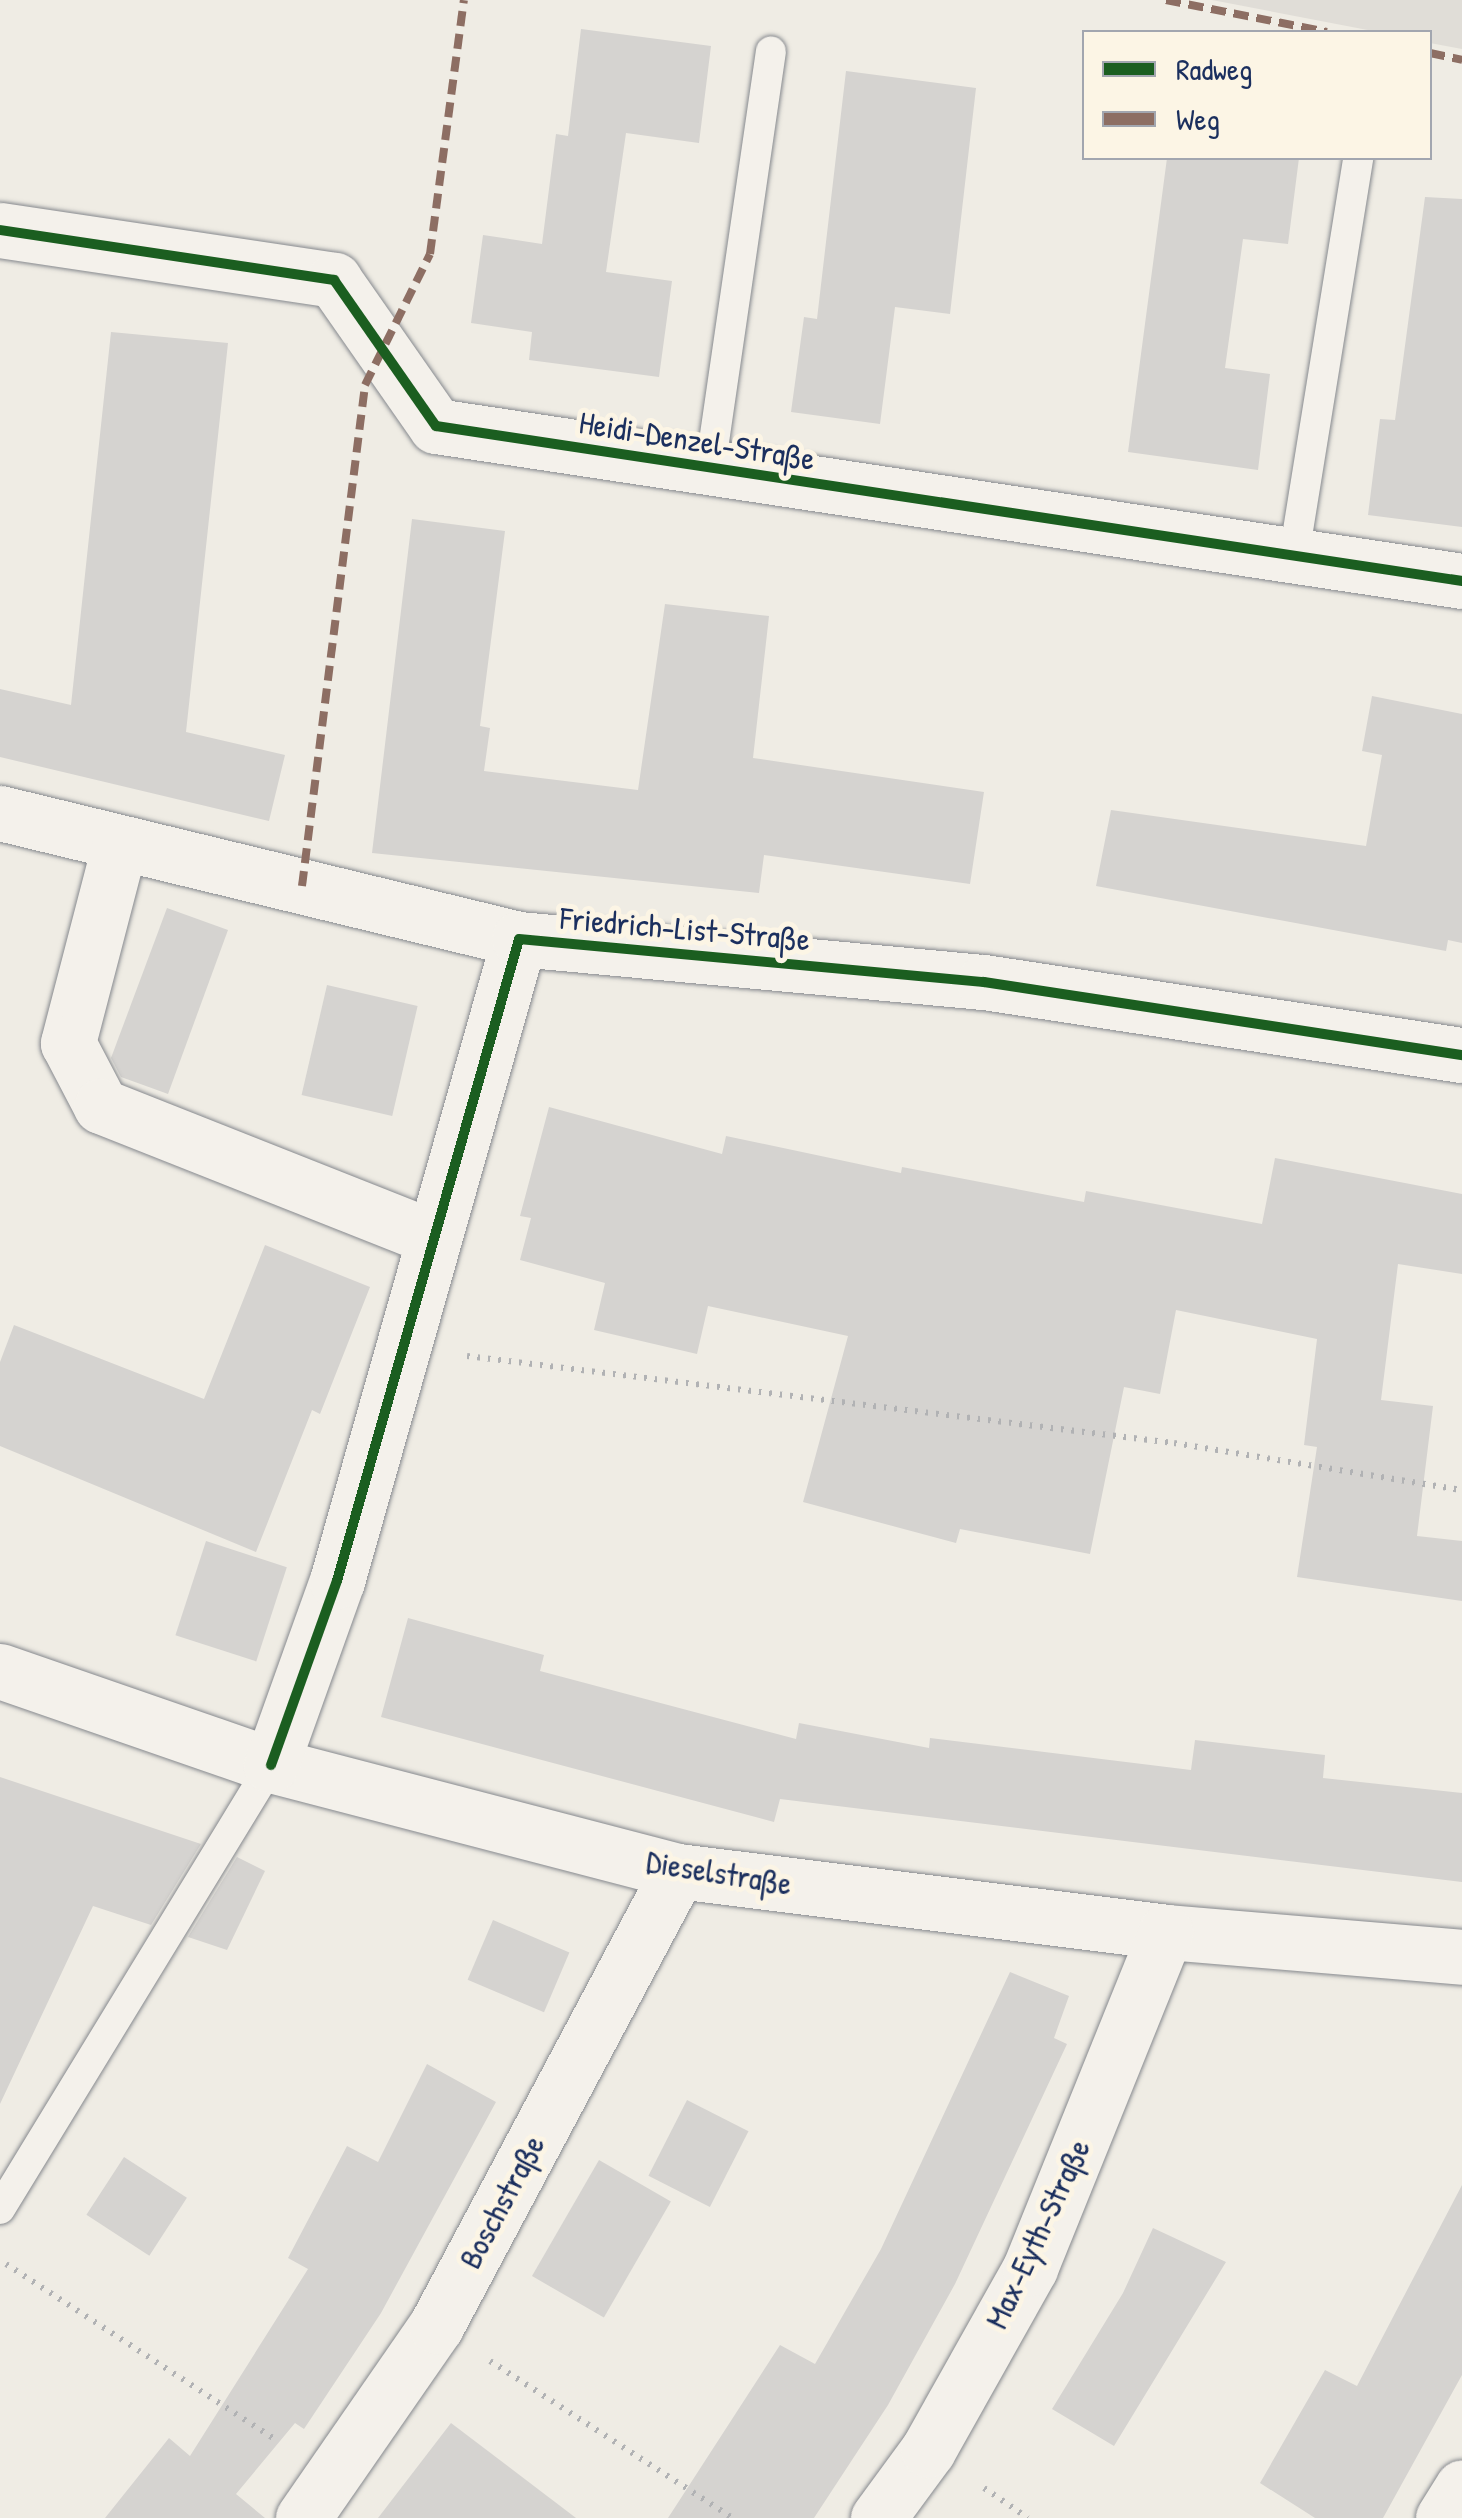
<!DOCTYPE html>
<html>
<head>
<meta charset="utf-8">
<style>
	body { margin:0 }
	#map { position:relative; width:1462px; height:2518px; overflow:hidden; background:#efece4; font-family:"Patrick Hand",sans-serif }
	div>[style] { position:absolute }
	.green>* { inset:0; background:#e0ddd7 }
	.building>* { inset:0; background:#d5d3d0; transform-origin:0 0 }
	.path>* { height:6px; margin-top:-3px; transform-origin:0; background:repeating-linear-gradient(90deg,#b1b2b4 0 2.5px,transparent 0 10.5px) }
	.roads { filter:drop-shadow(0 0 2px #86898e) drop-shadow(0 0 2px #86898e) }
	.lane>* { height:30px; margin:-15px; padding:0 15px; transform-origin:15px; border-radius:15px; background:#f4f1eb }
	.street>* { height:55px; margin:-27.5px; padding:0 27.5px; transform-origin:27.5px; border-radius:27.5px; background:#f4f1eb }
	.quiet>* { height:8px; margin-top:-4px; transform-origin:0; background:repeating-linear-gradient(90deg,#8d6e63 0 15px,transparent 0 23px) }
	.cycleway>* { height:10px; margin:-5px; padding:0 5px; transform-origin:5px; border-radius:5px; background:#1b5e20 }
	span { translate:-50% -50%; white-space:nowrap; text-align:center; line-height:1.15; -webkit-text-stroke:10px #fcf5e5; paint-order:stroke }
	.street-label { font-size:32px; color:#1b2f5e }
	.legend { position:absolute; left:1082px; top:30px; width:350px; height:130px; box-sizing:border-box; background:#fcf5e5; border:2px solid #a2a6af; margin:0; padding:12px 18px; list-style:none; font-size:30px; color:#1b2f5e }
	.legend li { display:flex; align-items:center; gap:20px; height:50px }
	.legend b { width:50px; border:2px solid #a2a6af }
</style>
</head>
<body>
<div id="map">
	<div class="green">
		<div style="clip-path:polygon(1212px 0,1462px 0,1462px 49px,1430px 43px,1430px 32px,1378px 32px)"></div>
	</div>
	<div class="building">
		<div style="clip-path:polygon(581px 29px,711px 46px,699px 143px,626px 133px,606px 272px,672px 281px,659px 377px,529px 360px,532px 332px,471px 323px,483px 235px,542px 244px,556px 134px,568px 136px)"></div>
		<div style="clip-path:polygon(846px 71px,976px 88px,950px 314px,895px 307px,880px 424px,791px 412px,804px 317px,817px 319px)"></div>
		<div style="clip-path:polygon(1167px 158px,1299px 158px,1288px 244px,1243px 239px,1225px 368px,1270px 374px,1258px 470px,1128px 452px)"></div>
		<div style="clip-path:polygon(1425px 197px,1462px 199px,1462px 527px,1368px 515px,1380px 419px,1395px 420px)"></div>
		<div style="clip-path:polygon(111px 332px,228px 343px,186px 732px,285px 755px,269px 821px,0 757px,0 689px,71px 705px)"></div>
		<div style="clip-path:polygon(412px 519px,505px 531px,480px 726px,490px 728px,484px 771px,638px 790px,665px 604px,769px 616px,753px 758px,984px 792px,970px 884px,764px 855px,759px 893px,372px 853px)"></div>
		<div style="clip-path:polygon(1372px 696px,1462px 714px,1462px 943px,1448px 940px,1446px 951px,1096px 886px,1111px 810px,1366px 846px,1382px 755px,1362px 751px)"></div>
		<div style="clip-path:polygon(167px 908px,228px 930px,168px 1094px,121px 1077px,111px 1058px)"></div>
		<div style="left:327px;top:985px;width:93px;height:113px;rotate:13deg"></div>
		<div style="clip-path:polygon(549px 1107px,722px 1154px,726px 1136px,901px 1173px,902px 1167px,1084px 1202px,1086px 1191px,1262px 1224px,1275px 1158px,1462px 1194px,1462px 1274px,1398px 1264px,1381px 1400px,1433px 1406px,1417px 1536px,1462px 1541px,1462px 1601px,1297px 1577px,1317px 1447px,1304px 1445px,1317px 1339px,1176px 1310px,1160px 1394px,1124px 1387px,1090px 1554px,960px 1529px,956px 1543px,803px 1502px,848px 1336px,708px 1306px,697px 1354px,594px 1330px,605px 1283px,520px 1260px,531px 1218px,520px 1216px)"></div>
		<div style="clip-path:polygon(265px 1245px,370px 1287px,320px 1414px,312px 1410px,256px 1552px,0 1446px,0 1362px,14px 1325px,204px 1399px)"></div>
		<div style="left:206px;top:1541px;width:85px;height:99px;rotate:18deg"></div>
		<div style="clip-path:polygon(408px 1618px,544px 1655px,540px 1671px,796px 1739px,799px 1723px,929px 1748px,930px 1738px,1191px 1770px,1195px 1740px,1325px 1755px,1323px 1778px,1462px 1793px,1462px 1882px,780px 1799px,774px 1822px,381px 1717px)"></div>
		<div style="clip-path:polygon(0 1777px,201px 1844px,151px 1925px,93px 1906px,0 2104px)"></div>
		<div style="clip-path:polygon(237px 1857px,265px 1871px,227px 1950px,188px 1937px)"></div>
		<div style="left:493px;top:1920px;width:83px;height:65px;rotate:23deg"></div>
		<div style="clip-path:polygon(1010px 1972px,1069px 1996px,1054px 2038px,1067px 2044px,955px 2284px,888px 2405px,814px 2518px,668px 2518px,780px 2345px,815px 2364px,881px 2249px)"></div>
		<div style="clip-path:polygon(427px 2064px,496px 2102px,381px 2313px,304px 2429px,295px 2423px,236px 2494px,265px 2518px,105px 2518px,169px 2438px,190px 2456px,308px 2269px,288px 2258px,347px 2146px,378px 2162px)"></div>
		<div style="left:687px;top:2100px;width:69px;height:85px;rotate:27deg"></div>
		<div style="left:124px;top:2157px;width:75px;height:69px;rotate:33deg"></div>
		<div style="left:599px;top:2160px;width:83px;height:134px;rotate:30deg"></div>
		<div style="clip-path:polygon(1462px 2185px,1462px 2375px,1383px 2518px,1315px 2518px,1260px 2483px,1325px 2370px,1357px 2386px)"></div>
		<div style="clip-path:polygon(1153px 2228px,1226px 2262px,1114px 2446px,1052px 2409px,1123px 2293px)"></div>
		<div style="clip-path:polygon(451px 2423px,576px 2518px,378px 2518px)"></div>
	</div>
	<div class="path">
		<div style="left:467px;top:1356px;width:712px;rotate:7.02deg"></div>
		<div style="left:1174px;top:1443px;width:292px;rotate:9.3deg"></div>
		<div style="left:6px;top:2264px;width:322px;rotate:33.1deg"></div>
		<div style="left:490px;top:2361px;width:289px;rotate:32.9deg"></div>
		<div style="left:984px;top:2488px;width:53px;rotate:34.3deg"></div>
	</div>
	<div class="roads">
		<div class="lane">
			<div style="left:710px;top:469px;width:422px;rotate:-81.7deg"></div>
			<div style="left:1294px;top:555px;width:402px;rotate:-80.8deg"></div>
			<div style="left:0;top:2209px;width:520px;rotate:-58.6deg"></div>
		</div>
		<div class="street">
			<div style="left:0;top:230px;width:338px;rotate:8.5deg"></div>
			<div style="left:334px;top:280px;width:178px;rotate:55.1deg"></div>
			<div style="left:436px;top:426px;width:1038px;rotate:8.59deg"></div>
			<div style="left:0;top:813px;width:534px;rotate:13.65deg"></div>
			<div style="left:120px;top:843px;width:207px;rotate:104.6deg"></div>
			<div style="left:68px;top:1043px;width:71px;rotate:62.4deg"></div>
			<div style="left:101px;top:1106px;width:358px;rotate:21.6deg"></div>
			<div style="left:0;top:1671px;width:287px;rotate:19.1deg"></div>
			<div style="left:271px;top:1765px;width:421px;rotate:14.6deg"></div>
			<div style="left:678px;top:1871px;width:492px;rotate:7.1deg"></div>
			<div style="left:1166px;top:1932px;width:297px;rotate:4.8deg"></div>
			<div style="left:271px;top:1765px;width:195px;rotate:-70.3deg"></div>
			<div style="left:337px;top:1581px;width:667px;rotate:-74.17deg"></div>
			<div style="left:519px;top:939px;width:467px;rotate:5.3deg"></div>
			<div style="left:984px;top:982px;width:484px;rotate:8.7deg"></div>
			<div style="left:303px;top:2518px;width:234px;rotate:-55.3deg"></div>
			<div style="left:436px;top:2326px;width:515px;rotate:-61.99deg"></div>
			<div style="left:878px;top:2518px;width:84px;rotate:-53.7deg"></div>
			<div style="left:928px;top:2450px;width:209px;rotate:-60.7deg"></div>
			<div style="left:1030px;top:2268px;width:362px;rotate:-68deg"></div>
			<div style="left:1443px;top:2518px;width:36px;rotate:-58deg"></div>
		</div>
	</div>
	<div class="quiet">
		<div style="left:1166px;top:0;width:164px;rotate:11.2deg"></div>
		<div style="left:1430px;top:53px;width:33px;rotate:12deg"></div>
		<div style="left:302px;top:886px;width:505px;rotate:-82.83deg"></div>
		<div style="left:365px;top:385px;width:146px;rotate:-63.6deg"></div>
		<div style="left:430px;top:254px;width:256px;rotate:-82.4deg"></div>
	</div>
	<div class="cycleway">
		<div style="left:0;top:230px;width:338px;rotate:8.5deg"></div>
		<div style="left:334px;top:280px;width:178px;rotate:55.1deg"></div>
		<div style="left:436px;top:426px;width:1038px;rotate:8.59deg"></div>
		<div style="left:271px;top:1765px;width:195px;rotate:-70.3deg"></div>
		<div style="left:337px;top:1581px;width:667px;rotate:-74.17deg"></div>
		<div style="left:519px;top:939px;width:467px;rotate:5.3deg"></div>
		<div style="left:984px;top:982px;width:484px;rotate:8.7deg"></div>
	</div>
	<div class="street-label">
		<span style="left:697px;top:441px;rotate:9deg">Heidi-Denzel-Straße</span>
		<span style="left:685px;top:929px;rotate:5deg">Friedrich-List-Straße</span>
		<span style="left:719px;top:1873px;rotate:9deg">Dieselstraße</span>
		<span style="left:502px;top:2202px;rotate:-62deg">Boschstraße</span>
		<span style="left:1038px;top:2234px;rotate:-65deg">Max-Eyth-Straße</span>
	</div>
	<ul class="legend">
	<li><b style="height:12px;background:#1b5e20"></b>Radweg</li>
	<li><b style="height:12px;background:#8d6e63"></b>Weg</li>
	</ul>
</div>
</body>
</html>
